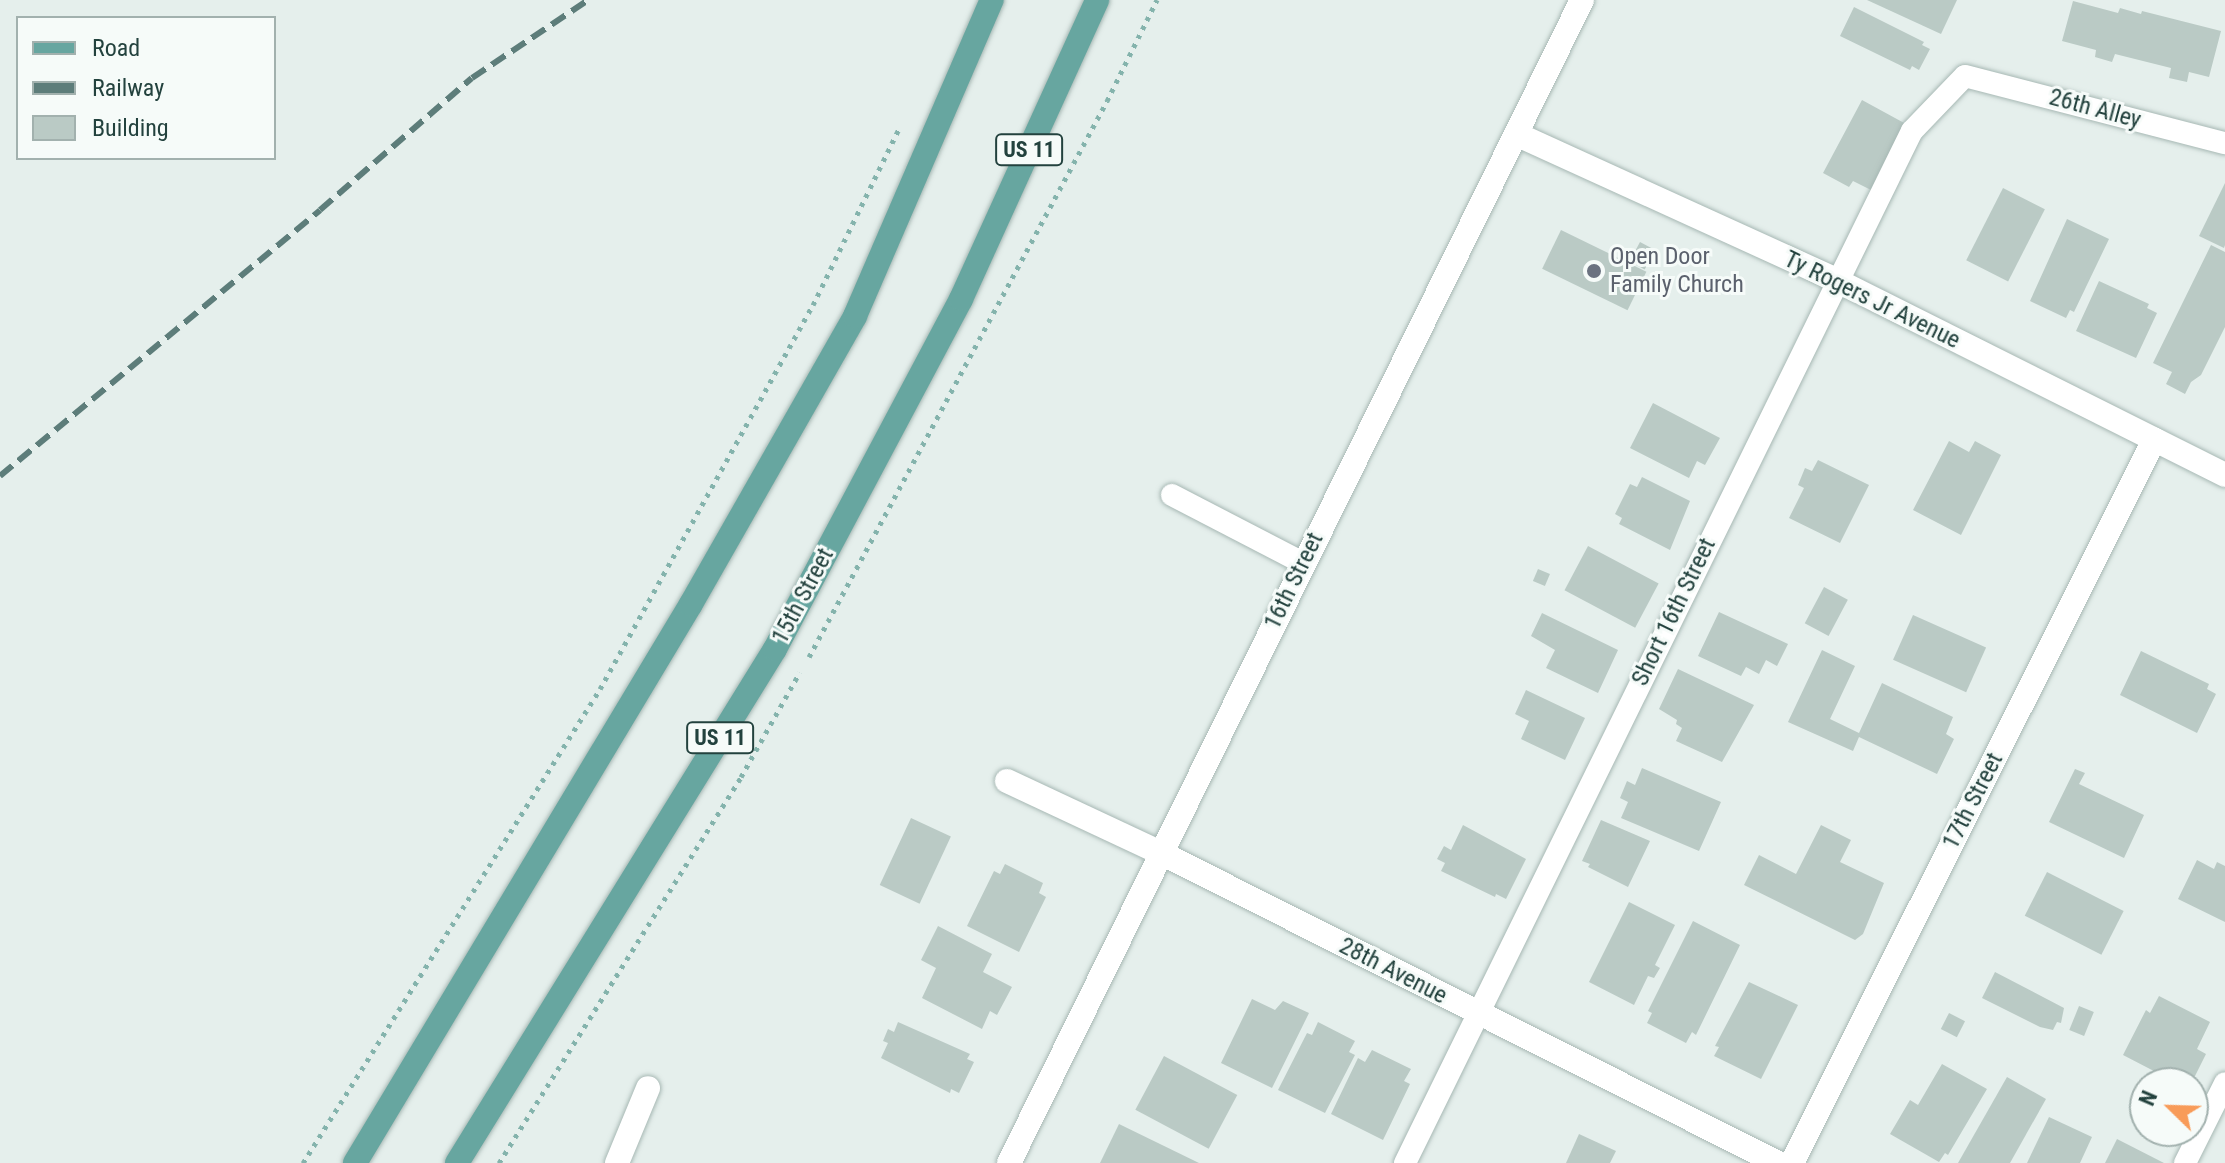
<!DOCTYPE html>
<html>
<head>
<meta charset="utf-8">
<style>
	body { margin:0 }
	#map { position:relative; width:2225px; height:1163px; overflow:hidden; background:#e5efec; font-family:"Roboto Condensed",sans-serif }
	div>[style] { position:absolute }
	.building>* { inset:0; background:#bacac5; transform-origin:0 0 }
	.path>* { height:5px; margin-top:-2.5px; transform-origin:0; background:repeating-linear-gradient(90deg,#84b3ac 0 4px,transparent 0 10px) }
	.roads { filter:drop-shadow(0 0 2px #a7b8b4) drop-shadow(0 0 2px #a7b8b4) }
	.service>* { height:22px; margin:-11px; padding:0 11px; transform-origin:11px; border-radius:11px; background:#fff }
	.minor>* { height:24px; margin:-12px; padding:0 12px; transform-origin:12px; border-radius:12px; background:#fff }
	.primary>* { height:24px; margin:-12px; padding:0 12px; transform-origin:12px; border-radius:12px; background:#67a6a0 }
	.rail>* { height:6px; margin-top:-3px; transform-origin:0; background:repeating-linear-gradient(90deg,#5d7d7a 0 16px,transparent 0 24px) }
	.dots>* { width:22px; height:22px; translate:-50% -50%; box-sizing:border-box; border:4px solid #f6fbf9; border-radius:50% }
	span { translate:-50% -50%; white-space:nowrap; text-align:center; line-height:1.15; -webkit-text-stroke:6px #f6fbf9; paint-order:stroke }
	.shield-label span { padding:2px 6px; background:#f6fbf9; border:2px solid; border-radius:6px; -webkit-text-stroke-width:0 }
	.shield-label { font-size:22px; color:#23423e; font-weight:700 }
	.street-label { font-size:24px; color:#23423e }
	.worship-label { font-size:24px; color:#5b616d }
	.left { translate:0 -50%; text-align:left }
	.legend { position:absolute; left:16px; top:16px; width:260px; height:144px; box-sizing:border-box; background:#f6fbf9; border:2px solid #a2b1ae; margin:0; padding:10px 14px; list-style:none; font-size:24px; color:#23423e }
	.legend li { display:flex; align-items:center; gap:16px; height:40px }
	.legend b { width:40px; border:2px solid #a2b1ae }
	.north { position:absolute; left:2129px; top:1067px; width:80px; height:80px; box-sizing:border-box; background:#f6fbf9; border:2px solid #a2b1ae; border-radius:50%; rotate:293deg; font-size:22px; font-weight:700; line-height:32px; text-align:center; color:#23423e }
	.north::after { content:''; display:block; margin:auto; width:28px; height:36px; background:#f89b59; clip-path:polygon(50% 0,100% 100%,50% 72%,0 100%) }
</style>
</head>
<body>
<div id="map">
	<div class="building">
		<div style="clip-path:polygon(1867px 0,1957px 0,1941px 34px)"></div>
		<div style="clip-path:polygon(2073px 1px,2118px 13px,2120px 8px,2141px 14px,2142px 11px,2221px 31px,2209px 77px,2189px 72px,2187px 82px,2169px 78px,2171px 68px,2115px 54px,2112px 62px,2095px 57px,2096px 50px,2062px 41px)"></div>
		<div style="clip-path:polygon(1854px 7px,1924px 42px,1922px 45px,1930px 49px,1919px 70px,1912px 66px,1910px 70px,1840px 36px)"></div>
		<div style="clip-path:polygon(1862px 100px,1906px 124px,1871px 190px,1853px 181px,1849px 187px,1823px 173px)"></div>
		<div style="clip-path:polygon(2225px 183px,2225px 245px,2224px 248px,2199px 236px)"></div>
		<div style="left:2003px;top:188px;width:47px;height:81px;rotate:27deg"></div>
		<div style="clip-path:polygon(2067px 219px,2109px 239px,2074px 312px,2070px 310px,2066px 318px,2030px 301px)"></div>
		<div style="left:1561px;top:230px;width:95px;height:43px;rotate:26deg"></div>
		<div style="left:1640px;top:242px;width:17px;height:22px;rotate:28deg"></div>
		<div style="clip-path:polygon(2211px 245px,2225px 252px,2225px 327px,2201px 375px,2191px 382px,2185px 394px,2166px 384px,2172px 372px,2153px 363px)"></div>
		<div style="clip-path:polygon(2099px 281px,2149px 304px,2147px 308px,2157px 313px,2136px 358px,2076px 331px)"></div>
		<div style="clip-path:polygon(1653px 403px,1720px 438px,1705px 465px,1697px 461px,1689px 478px,1630px 448px)"></div>
		<div style="clip-path:polygon(1949px 441px,1969px 452px,1975px 441px,2001px 455px,1961px 535px,1913px 510px)"></div>
		<div style="clip-path:polygon(1818px 460px,1869px 485px,1840px 543px,1789px 518px,1804px 488px,1798px 485px,1805px 468px,1812px 471px)"></div>
		<div style="clip-path:polygon(1642px 477px,1690px 501px,1670px 550px,1619px 524px,1622px 518px,1615px 514px,1630px 484px,1637px 487px)"></div>
		<div style="left:1588px;top:546px;width:80px;height:50px;rotate:28deg"></div>
		<div style="left:1538px;top:569px;width:13px;height:13px;rotate:23deg"></div>
		<div style="left:1824px;top:587px;width:27px;height:41px;rotate:28deg"></div>
		<div style="clip-path:polygon(1719px 612px,1788px 644px,1777px 666px,1766px 660px,1759px 674px,1746px 667px,1741px 676px,1698px 656px)"></div>
		<div style="clip-path:polygon(1542px 613px,1618px 650px,1598px 693px,1546px 668px,1555px 650px,1531px 636px)"></div>
		<div style="left:1913px;top:615px;width:80px;height:49px;rotate:24deg"></div>
		<div style="clip-path:polygon(1822px 650px,1855px 666px,1830px 719px,1859px 733px,1882px 683px,1953px 717px,1946px 734px,1954px 739px,1937px 774px,1859px 737px,1853px 751px,1788px 722px)"></div>
		<div style="clip-path:polygon(2141px 651px,2209px 684px,2207px 689px,2216px 694px,2197px 733px,2120px 695px)"></div>
		<div style="clip-path:polygon(1678px 669px,1754px 705px,1722px 762px,1676px 741px,1682px 728px,1676px 724px,1677px 720px,1659px 709px)"></div>
		<div style="clip-path:polygon(1526px 690px,1585px 718px,1565px 760px,1521px 739px,1529px 721px,1515px 714px)"></div>
		<div style="clip-path:polygon(1642px 768px,1721px 802px,1699px 851px,1621px 818px,1628px 802px,1620px 798px,1627px 781px,1635px 785px)"></div>
		<div style="clip-path:polygon(2075px 769px,2085px 773px,2079px 784px,2144px 815px,2124px 858px,2049px 822px)"></div>
		<div style="left:911px;top:818px;width:44px;height:74px;rotate:25deg"></div>
		<div style="clip-path:polygon(1601px 820px,1650px 841px,1628px 887px,1588px 867px,1590px 864px,1582px 861px)"></div>
		<div style="clip-path:polygon(1463px 825px,1526px 859px,1506px 899px,1496px 894px,1495px 897px,1441px 871px,1445px 863px,1437px 859px,1444px 846px,1451px 850px)"></div>
		<div style="clip-path:polygon(1821px 825px,1851px 840px,1840px 862px,1884px 883px,1863px 934px,1855px 940px,1744px 885px,1759px 855px,1796px 874px)"></div>
		<div style="clip-path:polygon(2197px 860px,2214px 869px,2217px 862px,2225px 866px,2225px 922px,2178px 899px)"></div>
		<div style="clip-path:polygon(1005px 864px,1043px 883px,1039px 893px,1046px 897px,1019px 952px,967px 926px,994px 871px,1000px 874px)"></div>
		<div style="left:2047px;top:872px;width:86px;height:49px;rotate:27deg"></div>
		<div style="clip-path:polygon(1629px 902px,1675px 925px,1655px 965px,1660px 968px,1654px 978px,1648px 976px,1634px 1005px,1589px 982px)"></div>
		<div style="clip-path:polygon(1693px 921px,1740px 945px,1696px 1035px,1692px 1032px,1686px 1043px,1647px 1023px,1652px 1013px,1648px 1011px)"></div>
		<div style="clip-path:polygon(938px 926px,992px 954px,983px 972px,1012px 987px,997px 1015px,990px 1011px,982px 1029px,922px 998px,936px 968px,921px 960px)"></div>
		<div style="clip-path:polygon(1995px 972px,2064px 1008px,2061px 1023px,2057px 1022px,2053px 1030px,2040px 1027px,1982px 998px)"></div>
		<div style="clip-path:polygon(1749px 982px,1798px 1005px,1761px 1079px,1714px 1056px,1719px 1047px,1715px 1046px)"></div>
		<div style="clip-path:polygon(2159px 996px,2210px 1022px,2197px 1049px,2206px 1054px,2194px 1078px,2182px 1072px,2177px 1083px,2123px 1055px,2146px 1010px,2150px 1013px)"></div>
		<div style="clip-path:polygon(1252px 999px,1275px 1010px,1283px 1001px,1309px 1013px,1272px 1088px,1221px 1063px)"></div>
		<div style="left:2079px;top:1006px;width:16px;height:26px;rotate:22deg"></div>
		<div style="left:1949px;top:1013px;width:18px;height:18px;rotate:27deg"></div>
		<div style="clip-path:polygon(898px 1022px,970px 1054px,967px 1059px,974px 1062px,959px 1093px,951px 1089px,950px 1093px,881px 1058px,888px 1043px,883px 1041px,888px 1029px,894px 1032px)"></div>
		<div style="clip-path:polygon(1318px 1022px,1355px 1041px,1349px 1052px,1355px 1055px,1325px 1113px,1278px 1090px,1307px 1033px,1312px 1035px)"></div>
		<div style="clip-path:polygon(1372px 1050px,1411px 1069px,1404px 1081px,1410px 1084px,1383px 1140px,1331px 1114px,1358px 1058px,1365px 1062px)"></div>
		<div style="left:1164px;top:1056px;width:83px;height:61px;rotate:28deg"></div>
		<div style="clip-path:polygon(1942px 1064px,1987px 1089px,1948px 1155px,1945px 1153px,1939px 1162px,1890px 1134px,1910px 1100px,1918px 1105px)"></div>
		<div style="clip-path:polygon(2007px 1077px,2046px 1099px,2010px 1163px,1958px 1163px)"></div>
		<div style="clip-path:polygon(2049px 1117px,2092px 1137px,2080px 1163px,2027px 1163px)"></div>
		<div style="clip-path:polygon(1119px 1124px,1199px 1163px,1100px 1163px)"></div>
		<div style="clip-path:polygon(1579px 1134px,1616px 1151px,1610px 1163px,1566px 1163px)"></div>
		<div style="clip-path:polygon(2117px 1139px,2164px 1163px,2105px 1163px)"></div>
	</div>
	<div class="path">
		<div style="left:809px;top:657px;width:631px;rotate:-61.81deg"></div>
		<div style="left:1107px;top:101px;width:113px;rotate:-63.7deg"></div>
		<div style="left:303px;top:1163px;width:559px;rotate:-57.93deg"></div>
		<div style="left:600px;top:689px;width:439px;rotate:-61deg"></div>
		<div style="left:813px;top:305px;width:196px;rotate:-64deg"></div>
		<div style="left:499px;top:1163px;width:456px;rotate:-57.9deg"></div>
		<div style="left:741px;top:777px;width:120px;rotate:-60.7deg"></div>
	</div>
	<div class="roads">
		<div class="service">
			<div style="left:1172px;top:495px;width:148px;rotate:27.4deg"></div>
			<div style="left:1405px;top:1163px;width:1150px;rotate:-63.84deg"></div>
			<div style="left:1912px;top:131px;width:76px;rotate:-46.1deg"></div>
			<div style="left:1965px;top:76px;width:268px;rotate:14.5deg"></div>
			<div style="left:2185px;top:1163px;width:89px;rotate:-63.4deg"></div>
		</div>
		<div class="minor">
			<div style="left:1516px;top:134px;width:352px;rotate:24.5deg"></div>
			<div style="left:1836px;top:280px;width:435px;rotate:26.6deg"></div>
			<div style="left:1007px;top:781px;width:170px;rotate:25.1deg"></div>
			<div style="left:1161px;top:853px;width:690px;rotate:26.68deg"></div>
			<div style="left:617px;top:1163px;width:81px;rotate:-67.5deg"></div>
			<div style="left:1009px;top:1163px;width:1296px;rotate:-63.77deg"></div>
			<div style="left:1792px;top:1163px;width:809px;rotate:-63.4deg"></div>
		</div>
		<div class="primary">
			<div style="left:355px;top:1163px;width:652px;rotate:-58.99deg"></div>
			<div style="left:691px;top:604px;width:331px;rotate:-60.3deg"></div>
			<div style="left:855px;top:316px;width:344px;rotate:-66.6deg"></div>
			<div style="left:457px;top:1163px;width:604px;rotate:-58.26deg"></div>
			<div style="left:775px;top:649px;width:396px;rotate:-62deg"></div>
			<div style="left:961px;top:299px;width:328px;rotate:-65.5deg"></div>
		</div>
	</div>
	<div class="rail">
		<div style="left:0;top:476px;width:416px;rotate:-39.7deg"></div>
		<div style="left:320px;top:210px;width:201px;rotate:-41deg"></div>
		<div style="left:472px;top:78px;width:140px;rotate:-33.9deg"></div>
	</div>
	<div class="dots">
		<div style="left:1594px;top:271px;background:#6b7280"></div>
	</div>
	<div class="shield-label">
		<span style="left:1029px;top:150px">US 11</span>
		<span style="left:720px;top:738px">US 11</span>
	</div>
	<div class="street-label">
		<span style="left:2095px;top:109px;rotate:15deg">26th Alley</span>
		<span style="left:1872px;top:300px;rotate:26deg">Ty Rogers Jr Avenue</span>
		<span style="left:1294px;top:581px;rotate:-64deg">16th Street</span>
		<span style="left:803px;top:596px;rotate:-62deg">15th Street</span>
		<span style="left:1674px;top:612px;rotate:-64deg">Short 16th Street</span>
		<span style="left:1973px;top:801px;rotate:-63deg">17th Street</span>
		<span style="left:1393px;top:971px;rotate:27deg">28th Avenue</span>
	</div>
	<div class="worship-label">
		<span class="left" style="left:1610px;top:271px">Open Door<br>Family Church</span>
	</div>
	<ul class="legend">
	<li><b style="height:10px;background:#67a6a0"></b>Road</li>
	<li><b style="height:10px;background:#5d7d7a"></b>Railway</li>
	<li><b style="height:22px;background:#bacac5"></b>Building</li>
	</ul>
	<div class="north">N</div>
</div>
</body>
</html>
